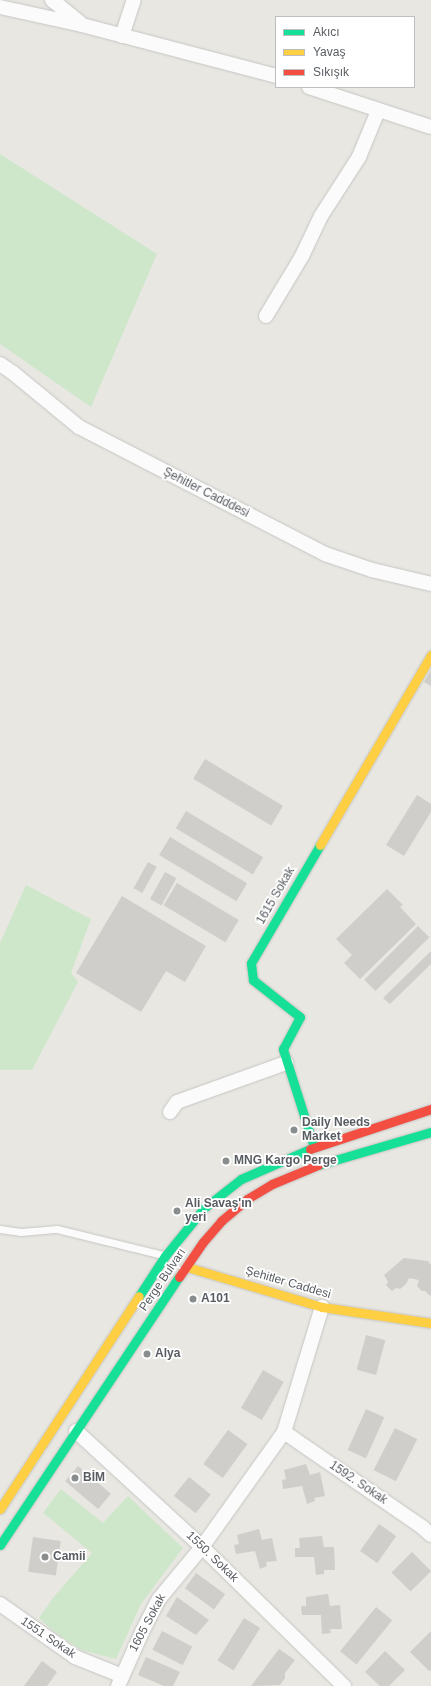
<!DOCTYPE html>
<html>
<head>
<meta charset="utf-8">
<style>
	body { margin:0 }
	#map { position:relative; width:431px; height:1686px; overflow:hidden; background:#e8e7e2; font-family:Arial,sans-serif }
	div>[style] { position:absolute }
	.green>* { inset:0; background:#cee7cb }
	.building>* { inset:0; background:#cfcecb; transform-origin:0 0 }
	.roads { filter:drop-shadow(0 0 1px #c5c5c3) drop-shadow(0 0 1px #c5c5c3) }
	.lane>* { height:7px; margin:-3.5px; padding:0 3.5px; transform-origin:3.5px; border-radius:3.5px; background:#fcfbfb }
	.street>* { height:14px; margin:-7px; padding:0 7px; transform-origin:7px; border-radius:7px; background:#fcfbfb }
	.fast>* { height:9px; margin:-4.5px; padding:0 4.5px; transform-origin:4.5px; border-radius:4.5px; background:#16e098 }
	.slow>* { height:9px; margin:-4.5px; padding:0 4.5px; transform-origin:4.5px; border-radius:4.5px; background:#ffcf43 }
	.jam>* { height:9px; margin:-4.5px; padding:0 4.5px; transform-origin:4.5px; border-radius:4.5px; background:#f24e42 }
	.dots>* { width:11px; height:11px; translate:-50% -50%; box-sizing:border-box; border:2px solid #fff; border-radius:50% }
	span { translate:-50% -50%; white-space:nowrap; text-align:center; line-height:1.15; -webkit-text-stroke:3.5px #fff; paint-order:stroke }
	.street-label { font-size:12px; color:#585c61 }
	.poi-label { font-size:12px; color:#585c61; font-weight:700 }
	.left { translate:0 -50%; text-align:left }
	.legend { position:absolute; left:275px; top:16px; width:140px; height:72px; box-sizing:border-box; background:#fff; border:1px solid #bcbec0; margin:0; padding:5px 7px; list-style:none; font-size:12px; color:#585c61 }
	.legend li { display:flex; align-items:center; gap:8px; height:20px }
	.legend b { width:20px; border:1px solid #bcbec0 }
</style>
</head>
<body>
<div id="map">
	<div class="green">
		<div style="clip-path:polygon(0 154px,157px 254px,91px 407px,0 344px)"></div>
		<div style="clip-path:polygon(26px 885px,91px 919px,71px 973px,78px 982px,32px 1070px,0 1070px,0 943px)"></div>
		<div style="clip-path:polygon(61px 1489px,103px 1523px,128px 1496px,183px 1548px,141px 1604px,116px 1659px,81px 1650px,52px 1630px,39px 1618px,53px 1598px,92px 1553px,43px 1513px)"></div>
	</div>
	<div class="building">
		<div style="clip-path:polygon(431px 670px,431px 686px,424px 682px)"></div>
		<div style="left:205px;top:759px;width:91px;height:23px;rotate:31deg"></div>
		<div style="clip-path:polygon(417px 795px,431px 804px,431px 812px,404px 856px,386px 845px)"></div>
		<div style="left:186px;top:811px;width:90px;height:20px;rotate:31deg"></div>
		<div style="left:170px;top:837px;width:90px;height:21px;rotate:31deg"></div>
		<div style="left:148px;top:862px;width:10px;height:30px;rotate:29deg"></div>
		<div style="left:165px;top:872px;width:13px;height:31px;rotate:29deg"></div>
		<div style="left:177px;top:883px;width:72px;height:26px;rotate:31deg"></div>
		<div style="clip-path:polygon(387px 889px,403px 905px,400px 907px,416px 924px,360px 979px,344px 963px,352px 955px,336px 939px)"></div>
		<div style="clip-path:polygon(122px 896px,206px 946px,185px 982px,166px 971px,141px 1012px,76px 973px)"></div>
		<div style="left:418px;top:926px;width:16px;height:76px;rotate:45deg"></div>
		<div style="clip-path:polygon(431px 951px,431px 964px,390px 1004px,383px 998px)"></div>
		<div style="clip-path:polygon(404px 1258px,428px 1261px,431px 1265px,431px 1295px,430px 1296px,425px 1291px,422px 1291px,417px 1286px,419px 1280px,409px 1278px,406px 1284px,400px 1289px,396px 1288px,392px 1291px,386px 1285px,388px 1282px,384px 1275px)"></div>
		<div style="left:366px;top:1335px;width:20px;height:36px;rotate:15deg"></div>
		<div style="left:263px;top:1370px;width:24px;height:44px;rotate:30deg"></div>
		<div style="left:366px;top:1409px;width:20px;height:45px;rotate:24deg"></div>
		<div style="left:395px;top:1428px;width:25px;height:47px;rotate:27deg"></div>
		<div style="left:228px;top:1430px;width:24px;height:42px;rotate:36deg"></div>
		<div style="clip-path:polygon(306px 1464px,310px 1475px,320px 1472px,325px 1496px,314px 1498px,315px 1501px,307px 1504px,302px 1486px,283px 1489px,282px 1480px,286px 1479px,284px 1470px)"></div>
		<div style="left:78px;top:1466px;width:43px;height:20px;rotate:40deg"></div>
		<div style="left:189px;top:1477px;width:28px;height:24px;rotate:39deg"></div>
		<div style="left:379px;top:1524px;width:21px;height:33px;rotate:35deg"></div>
		<div style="clip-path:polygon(259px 1529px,262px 1540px,272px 1538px,277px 1561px,266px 1562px,267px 1566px,260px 1569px,255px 1551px,236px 1554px,234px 1545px,239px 1544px,237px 1535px)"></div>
		<div style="clip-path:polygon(322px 1536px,324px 1547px,334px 1547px,335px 1570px,324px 1570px,324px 1574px,316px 1575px,314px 1557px,295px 1557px,295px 1548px,300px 1548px,299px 1538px)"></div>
		<div style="left:33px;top:1537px;width:28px;height:35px;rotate:8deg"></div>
		<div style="left:412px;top:1552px;width:27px;height:29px;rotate:45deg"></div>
		<div style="left:196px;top:1573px;width:36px;height:19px;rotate:36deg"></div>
		<div style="clip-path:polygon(328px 1594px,330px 1606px,340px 1605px,342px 1629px,330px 1629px,331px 1633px,322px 1634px,321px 1615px,302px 1615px,301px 1606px,306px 1606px,306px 1597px)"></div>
		<div style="clip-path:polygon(177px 1597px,209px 1620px,196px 1635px,166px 1616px)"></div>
		<div style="left:376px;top:1607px;width:21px;height:57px;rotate:39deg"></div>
		<div style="left:244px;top:1618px;width:19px;height:50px;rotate:32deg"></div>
		<div style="left:162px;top:1631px;width:34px;height:21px;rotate:27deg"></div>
		<div style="clip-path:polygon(431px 1631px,431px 1670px,429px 1671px,410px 1652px)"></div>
		<div style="clip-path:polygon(279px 1649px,295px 1660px,285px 1673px,285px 1678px,280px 1685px,251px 1686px)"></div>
		<div style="clip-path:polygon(385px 1651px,405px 1670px,389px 1686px,380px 1686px,365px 1672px)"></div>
		<div style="clip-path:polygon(146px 1657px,180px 1672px,173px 1686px,164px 1686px,138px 1675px)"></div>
		<div style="clip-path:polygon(42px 1661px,57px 1672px,47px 1686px,24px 1686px)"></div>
	</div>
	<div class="roads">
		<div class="lane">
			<div style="left:0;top:1229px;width:21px;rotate:8deg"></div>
			<div style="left:21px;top:1232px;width:36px;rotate:-5deg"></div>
			<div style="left:57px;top:1229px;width:109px;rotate:13.8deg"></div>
		</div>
		<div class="street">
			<div style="left:52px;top:0;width:36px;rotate:39deg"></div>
			<div style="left:0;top:7px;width:84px;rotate:12.4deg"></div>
			<div style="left:82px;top:25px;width:201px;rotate:14.7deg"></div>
			<div style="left:122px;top:36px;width:38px;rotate:-72deg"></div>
			<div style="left:309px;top:87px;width:128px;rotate:18.2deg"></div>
			<div style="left:266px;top:316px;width:70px;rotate:-59deg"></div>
			<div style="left:302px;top:256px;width:44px;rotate:-64.6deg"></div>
			<div style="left:321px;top:216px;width:70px;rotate:-57.2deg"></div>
			<div style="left:359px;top:157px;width:50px;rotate:-67.6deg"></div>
			<div style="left:0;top:364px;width:14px;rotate:34deg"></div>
			<div style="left:12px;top:372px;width:87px;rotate:39.4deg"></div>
			<div style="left:79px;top:427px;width:277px;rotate:27.3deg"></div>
			<div style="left:325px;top:554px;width:50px;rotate:18.8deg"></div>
			<div style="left:372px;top:570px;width:61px;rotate:13.3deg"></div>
			<div style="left:170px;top:1112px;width:12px;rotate:-55deg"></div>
			<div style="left:177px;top:1102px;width:116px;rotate:-19.7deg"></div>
			<div style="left:76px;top:1431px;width:171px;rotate:42.6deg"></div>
			<div style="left:202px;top:1547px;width:199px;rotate:44.4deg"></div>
			<div style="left:284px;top:1432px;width:168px;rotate:34.5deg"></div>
			<div style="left:422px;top:1527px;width:12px;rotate:42deg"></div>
			<div style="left:0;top:1604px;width:92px;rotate:35.2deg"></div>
			<div style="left:75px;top:1657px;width:51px;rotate:22deg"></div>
			<div style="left:118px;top:1686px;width:59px;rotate:-66deg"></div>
			<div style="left:142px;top:1632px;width:37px;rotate:-63deg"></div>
			<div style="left:159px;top:1599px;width:67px;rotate:-50.4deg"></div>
			<div style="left:202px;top:1547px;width:141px;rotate:-54.5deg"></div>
			<div style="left:284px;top:1432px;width:131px;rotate:-73.1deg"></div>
		</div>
		<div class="fast">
			<div style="left:314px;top:1147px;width:103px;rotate:-107.6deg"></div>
			<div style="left:283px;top:1049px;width:36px;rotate:-62deg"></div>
			<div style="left:300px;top:1017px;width:60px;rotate:-141.8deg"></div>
			<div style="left:253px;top:980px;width:17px;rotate:-97deg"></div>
			<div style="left:251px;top:963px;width:137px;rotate:-59.7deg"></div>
			<div style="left:318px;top:1165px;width:118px;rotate:-16.3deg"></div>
			<div style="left:139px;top:1296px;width:48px;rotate:-57deg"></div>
			<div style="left:165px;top:1256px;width:62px;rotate:-50.9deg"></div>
			<div style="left:204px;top:1208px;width:47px;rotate:-38.1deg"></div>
			<div style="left:241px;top:1179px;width:75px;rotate:-23.5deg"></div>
			<div style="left:0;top:1545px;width:322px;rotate:-56.3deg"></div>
		</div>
		<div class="slow">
			<div style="left:320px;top:845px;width:220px;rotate:-59.7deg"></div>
			<div style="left:187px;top:1267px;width:141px;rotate:16.5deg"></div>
			<div style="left:322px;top:1307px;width:110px;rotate:8.4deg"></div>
			<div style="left:0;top:1509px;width:254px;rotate:-56.9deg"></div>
		</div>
		<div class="jam">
			<div style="left:310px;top:1149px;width:127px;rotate:-18.3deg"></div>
			<div style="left:179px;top:1277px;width:42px;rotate:-55.6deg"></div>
			<div style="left:203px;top:1242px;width:28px;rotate:-49deg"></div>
			<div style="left:221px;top:1221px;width:34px;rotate:-40deg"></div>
			<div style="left:247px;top:1199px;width:29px;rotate:-31deg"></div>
			<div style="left:272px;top:1184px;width:50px;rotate:-22.4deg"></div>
		</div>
	</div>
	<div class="dots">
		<div style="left:294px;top:1130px;background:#8a8d8e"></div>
		<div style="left:226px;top:1161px;background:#8a8d8e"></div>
		<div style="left:177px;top:1211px;background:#8a8d8e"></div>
		<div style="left:193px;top:1299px;background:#8a8d8e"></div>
		<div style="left:147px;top:1354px;background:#8a8d8e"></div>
		<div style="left:75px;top:1478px;background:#8a8d8e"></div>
		<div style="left:45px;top:1557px;background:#8a8d8e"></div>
	</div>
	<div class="street-label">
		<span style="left:206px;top:493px;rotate:27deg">Şehitler Cadddesi</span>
		<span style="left:276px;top:896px;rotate:-60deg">1615 Sokak</span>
		<span style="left:163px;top:1280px;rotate:-56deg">Perge Bulvarı</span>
		<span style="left:288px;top:1283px;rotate:16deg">Şehitler Caddesi</span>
		<span style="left:358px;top:1483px;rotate:34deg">1592. Sokak</span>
		<span style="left:212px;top:1557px;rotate:44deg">1550. Sokak</span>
		<span style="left:148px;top:1623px;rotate:-62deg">1605 Sokak</span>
		<span style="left:48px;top:1638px;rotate:34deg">1551 Sokak</span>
	</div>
	<div class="poi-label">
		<span class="left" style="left:302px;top:1130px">Daily Needs<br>Market</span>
		<span class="left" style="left:234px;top:1161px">MNG Kargo Perge</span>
		<span class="left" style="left:185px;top:1211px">Ali Savaş'ın<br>yeri</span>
		<span class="left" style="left:201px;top:1299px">A101</span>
		<span class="left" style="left:155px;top:1354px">Alya</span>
		<span class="left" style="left:83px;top:1478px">BİM</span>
		<span class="left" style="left:53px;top:1557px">Camii</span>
	</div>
	<ul class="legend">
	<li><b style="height:5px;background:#16e098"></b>Akıcı</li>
	<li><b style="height:5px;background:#ffcf43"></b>Yavaş</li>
	<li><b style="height:5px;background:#f24e42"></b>Sıkışık</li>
	</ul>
</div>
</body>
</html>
